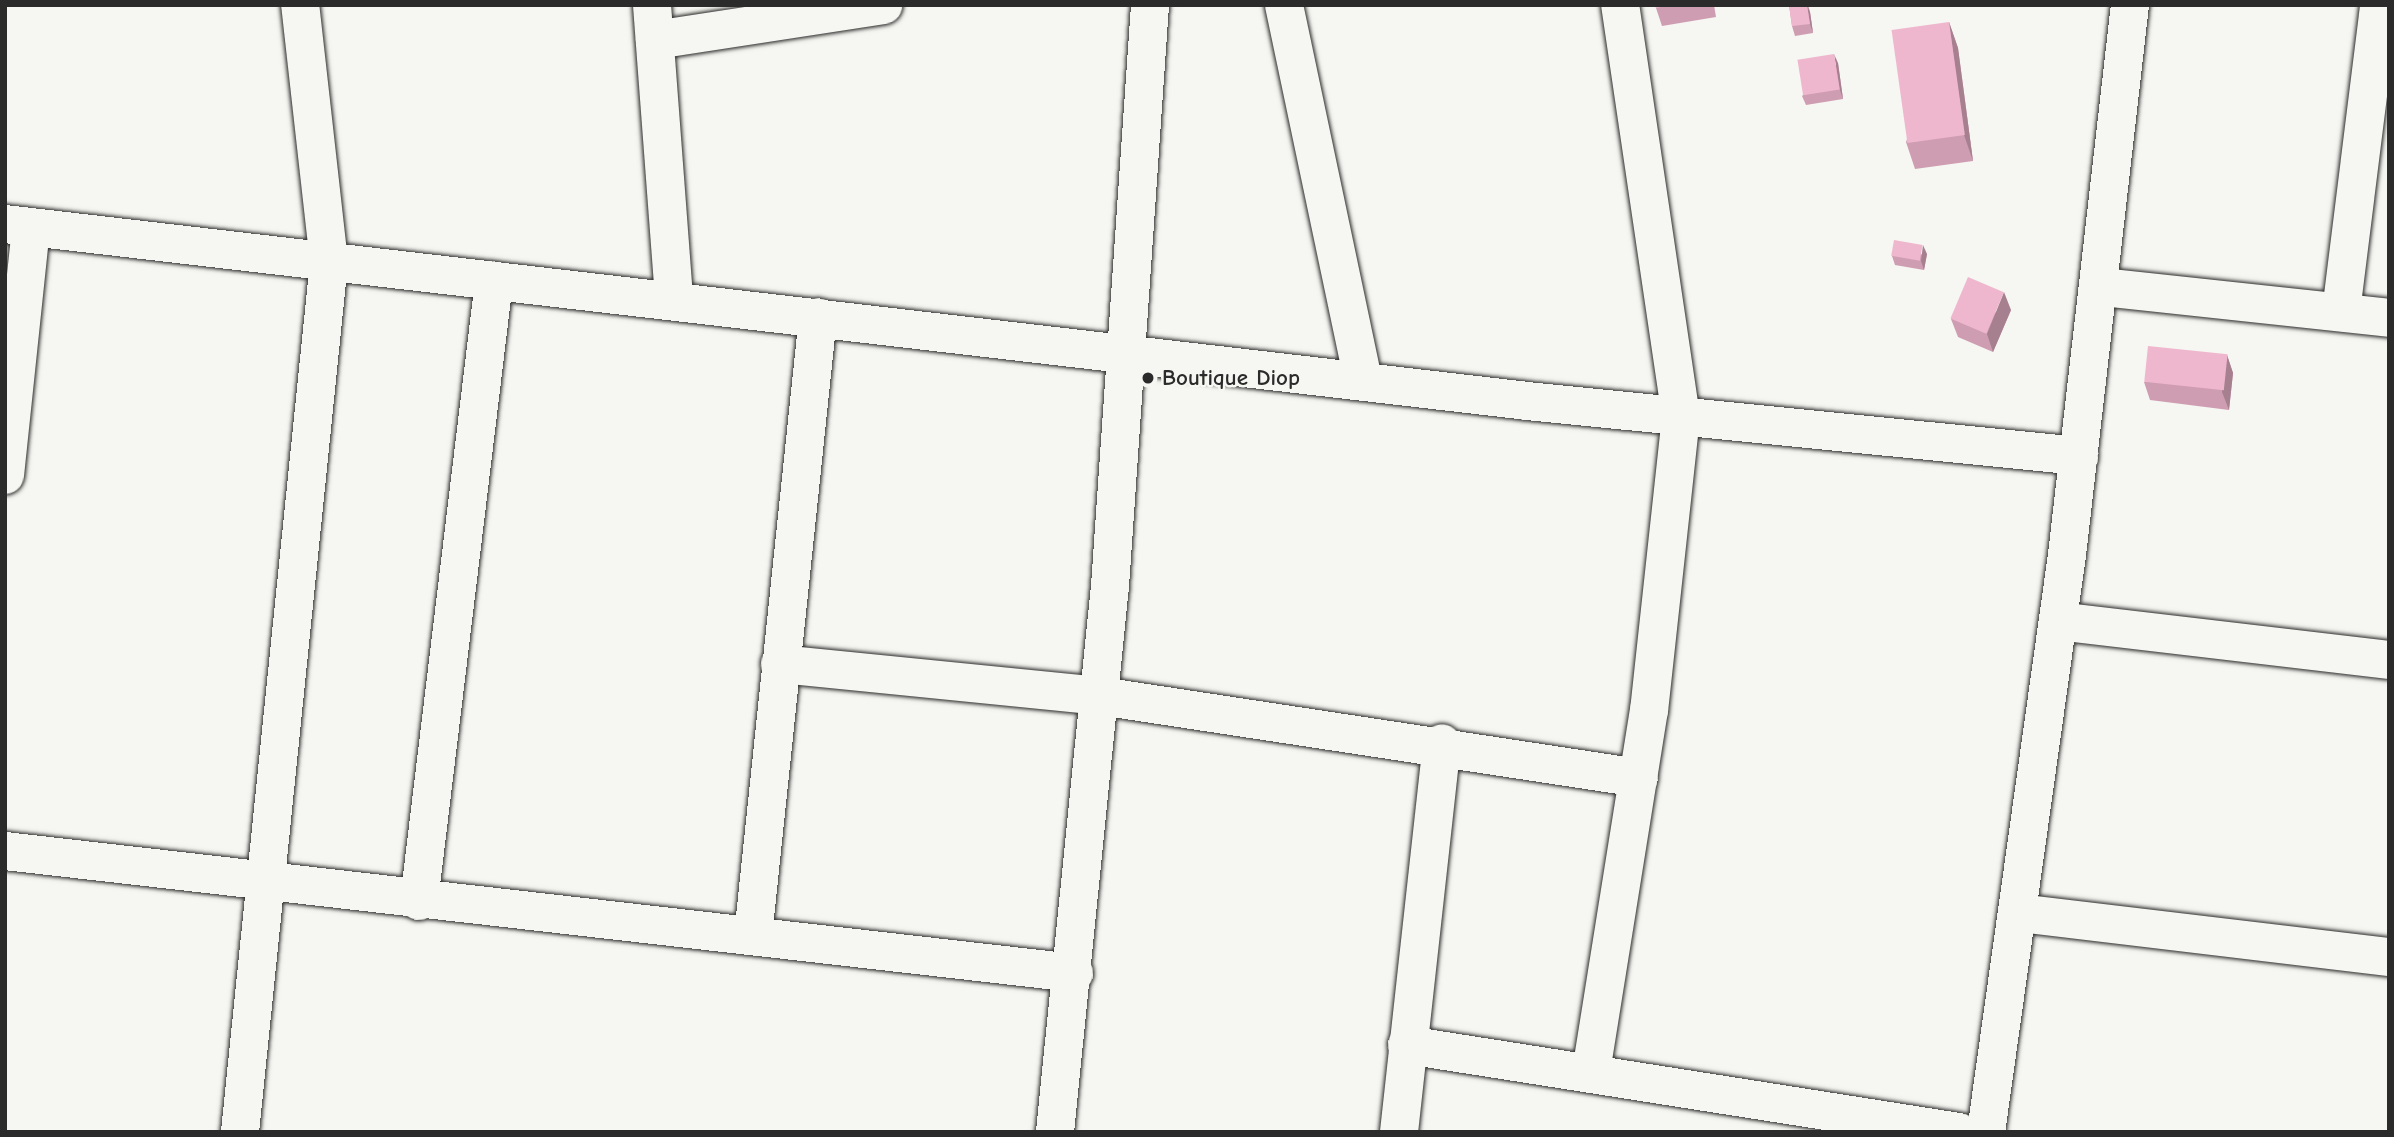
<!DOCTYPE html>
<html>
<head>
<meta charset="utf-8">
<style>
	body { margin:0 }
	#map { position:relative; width:2394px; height:1137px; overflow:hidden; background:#f6f6f2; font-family:"Comic Neue",sans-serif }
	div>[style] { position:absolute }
	.roads { filter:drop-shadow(0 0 2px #2b2b2b) drop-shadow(0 0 2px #2b2b2b) }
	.street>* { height:38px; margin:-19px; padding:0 19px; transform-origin:19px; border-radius:19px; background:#f6f6f2 }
	.secondary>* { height:38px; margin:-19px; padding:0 19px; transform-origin:19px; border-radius:19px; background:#f6f6f2 }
	.wall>* { inset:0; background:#ce9db1 }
	.shaded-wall>* { inset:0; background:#a78090 }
	.building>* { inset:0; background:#efb7ce; transform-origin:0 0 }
	.dots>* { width:19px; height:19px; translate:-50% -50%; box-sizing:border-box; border:4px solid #f6f6f2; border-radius:50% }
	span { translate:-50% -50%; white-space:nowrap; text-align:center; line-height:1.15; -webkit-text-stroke:5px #f6f6f2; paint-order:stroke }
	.poi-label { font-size:23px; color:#2b2b2b; font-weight:700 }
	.left { translate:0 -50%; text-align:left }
	.frame { position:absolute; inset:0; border:7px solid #2b2b2b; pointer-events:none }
</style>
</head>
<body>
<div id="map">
	<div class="roads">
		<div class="street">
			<div style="left:652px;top:5px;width:294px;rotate:85.7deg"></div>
			<div style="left:1284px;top:5px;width:384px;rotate:78.1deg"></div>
			<div style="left:655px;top:40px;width:231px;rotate:-8.7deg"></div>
			<div style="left:2341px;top:312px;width:309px;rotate:-82.9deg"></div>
			<div style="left:5px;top:475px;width:249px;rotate:-84deg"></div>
			<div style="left:2058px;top:621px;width:333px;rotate:6.7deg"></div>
			<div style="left:780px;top:664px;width:322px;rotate:5.7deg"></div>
			<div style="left:1100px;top:696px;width:545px;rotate:8.65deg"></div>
			<div style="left:5px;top:851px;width:1076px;rotate:6.51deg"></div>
			<div style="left:419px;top:901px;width:625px;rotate:-83.1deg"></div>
			<div style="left:2019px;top:913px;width:373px;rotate:6.8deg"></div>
			<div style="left:753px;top:936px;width:622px;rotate:-84.01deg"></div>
			<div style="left:1407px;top:1045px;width:559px;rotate:8.96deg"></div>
			<div style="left:1591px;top:1072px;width:366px;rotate:-80.9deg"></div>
			<div style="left:1649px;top:711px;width:296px;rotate:-83.8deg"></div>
			<div style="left:1681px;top:417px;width:416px;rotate:-98.4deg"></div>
			<div style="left:240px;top:1132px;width:875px;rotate:-84.16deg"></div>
			<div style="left:329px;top:262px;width:259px;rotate:-96.4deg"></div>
			<div style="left:1055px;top:1132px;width:549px;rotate:-84.25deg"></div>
			<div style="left:1110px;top:586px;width:582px;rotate:-86.06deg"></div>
			<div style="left:1399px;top:1132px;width:391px;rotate:-83.7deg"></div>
		</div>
		<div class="secondary">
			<div style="left:5px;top:224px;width:1532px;rotate:6.63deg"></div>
			<div style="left:1527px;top:401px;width:555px;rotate:5.69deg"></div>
			<div style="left:2101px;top:287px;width:290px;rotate:6.1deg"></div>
			<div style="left:1986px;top:1132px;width:583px;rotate:-82.01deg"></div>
			<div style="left:2067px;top:555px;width:554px;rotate:-83.47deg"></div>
		</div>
	</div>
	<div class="wall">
		<div style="clip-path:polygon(1655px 5px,1714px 5px,1716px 17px,1662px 26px)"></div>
		<div style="clip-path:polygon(1789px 5px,1808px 5px,1810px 12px,1813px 33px,1795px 36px,1792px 26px)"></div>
		<div style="clip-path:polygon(1949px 22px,1958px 48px,1973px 161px,1915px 169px,1906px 142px)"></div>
		<div style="clip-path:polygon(1838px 63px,1843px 99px,1806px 105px,1802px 96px)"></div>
		<div style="clip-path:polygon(1927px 254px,1924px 270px,1895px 265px,1892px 256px)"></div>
		<div style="clip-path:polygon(2011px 310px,1993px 352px,1958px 337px,1951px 319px)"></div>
		<div style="clip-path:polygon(2227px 355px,2233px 373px,2229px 410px,2150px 400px,2144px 382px)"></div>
	</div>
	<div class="shaded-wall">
		<div style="clip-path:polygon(1807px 5px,1810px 12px,1813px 33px,1810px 24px)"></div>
		<div style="clip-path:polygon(1949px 22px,1958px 48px,1973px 161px,1964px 135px)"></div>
		<div style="clip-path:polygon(1834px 54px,1838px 63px,1843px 99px,1840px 90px)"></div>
		<div style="clip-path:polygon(1923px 245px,1927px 254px,1924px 270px,1921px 261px)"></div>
		<div style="clip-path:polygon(2004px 292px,2011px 310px,1993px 352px,1987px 334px)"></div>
		<div style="clip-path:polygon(2227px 355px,2233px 373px,2229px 410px,2222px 392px)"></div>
	</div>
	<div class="building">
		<div style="clip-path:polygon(1655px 5px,1671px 5px,1656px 8px)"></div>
		<div style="clip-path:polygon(1789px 5px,1807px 5px,1810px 24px,1792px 26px)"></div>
		<div style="left:1949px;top:22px;width:114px;height:58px;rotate:82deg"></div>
		<div style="left:1834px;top:54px;width:36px;height:37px;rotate:81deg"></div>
		<div style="left:1894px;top:240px;width:29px;height:16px;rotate:10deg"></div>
		<div style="left:1968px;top:277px;width:39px;height:45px;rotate:23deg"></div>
		<div style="left:2148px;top:346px;width:80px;height:36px;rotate:6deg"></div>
	</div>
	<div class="dots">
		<div style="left:1148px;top:378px;background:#2b2b2b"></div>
	</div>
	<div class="poi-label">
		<span class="left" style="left:1162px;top:378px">Boutique Diop</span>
	</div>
	<div class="frame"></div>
</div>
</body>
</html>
